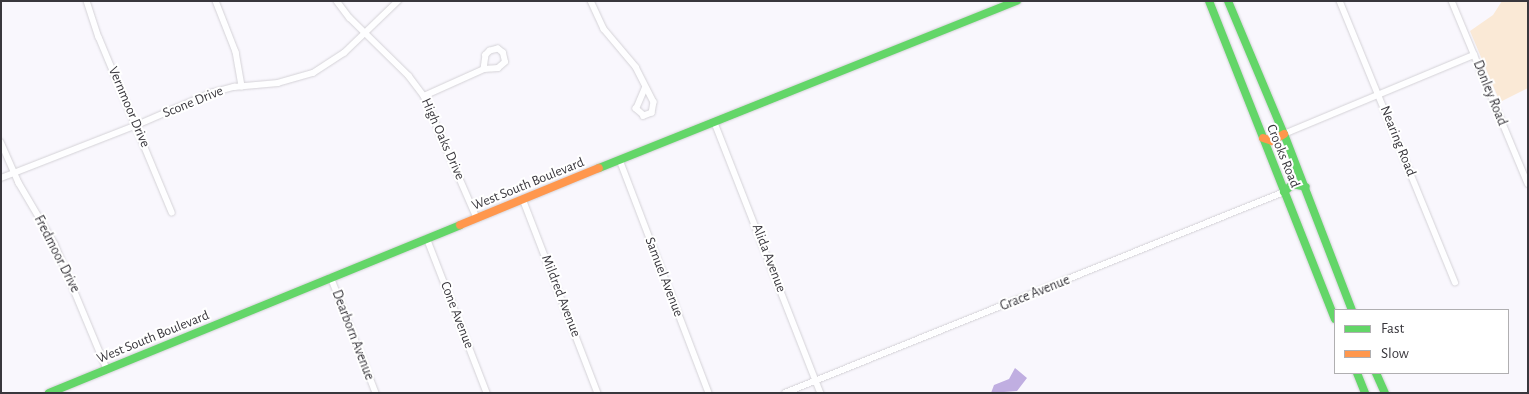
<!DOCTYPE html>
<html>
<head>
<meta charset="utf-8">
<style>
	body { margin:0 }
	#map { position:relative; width:1529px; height:394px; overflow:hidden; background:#f9f7fd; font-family:"Alegreya Sans",sans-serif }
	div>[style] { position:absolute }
	.green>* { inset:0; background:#fae9d6 }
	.water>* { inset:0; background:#c0aee1 }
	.roads { filter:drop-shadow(0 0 1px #d4d2d7) drop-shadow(0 0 1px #d4d2d7) }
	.street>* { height:5.5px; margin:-2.75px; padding:0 2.75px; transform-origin:2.75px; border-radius:2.75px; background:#fefeff }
	.fast>* { height:8px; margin:-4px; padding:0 4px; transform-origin:4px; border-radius:4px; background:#63d668 }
	.slow>* { height:8px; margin:-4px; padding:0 4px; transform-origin:4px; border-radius:4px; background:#ff974d }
	span { translate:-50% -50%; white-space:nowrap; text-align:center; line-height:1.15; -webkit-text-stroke:4px #fff; paint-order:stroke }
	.street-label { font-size:14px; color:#39373d }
	.frame { position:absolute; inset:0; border:2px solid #39373d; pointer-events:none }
	.legend { position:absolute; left:1334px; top:309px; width:175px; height:65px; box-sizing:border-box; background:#fff; border:1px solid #b0afb1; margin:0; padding:6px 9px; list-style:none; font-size:15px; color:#39373d }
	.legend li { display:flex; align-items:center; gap:10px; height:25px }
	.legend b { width:25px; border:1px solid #b0afb1 }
</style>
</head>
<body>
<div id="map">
	<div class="green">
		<div style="clip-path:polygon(1502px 1px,1528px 1px,1528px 88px,1500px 102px,1470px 31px,1493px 15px)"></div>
	</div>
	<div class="water">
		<div style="clip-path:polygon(1015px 368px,1027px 378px,1017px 391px,991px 393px,994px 385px,1009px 379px)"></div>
	</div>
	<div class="roads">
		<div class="street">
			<div style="left:87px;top:1px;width:38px;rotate:72deg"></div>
			<div style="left:99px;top:37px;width:190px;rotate:67.4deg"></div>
			<div style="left:216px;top:1px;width:55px;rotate:68.6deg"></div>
			<div style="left:236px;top:52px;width:35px;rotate:80deg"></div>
			<div style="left:337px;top:1px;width:21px;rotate:53deg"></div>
			<div style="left:350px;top:18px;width:83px;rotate:44.5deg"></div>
			<div style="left:409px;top:76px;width:25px;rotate:53deg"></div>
			<div style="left:424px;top:96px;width:133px;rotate:66.5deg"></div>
			<div style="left:591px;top:1px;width:31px;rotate:65deg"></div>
			<div style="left:604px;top:29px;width:50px;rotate:49.9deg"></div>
			<div style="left:636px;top:67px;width:39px;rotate:63deg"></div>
			<div style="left:654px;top:102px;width:11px;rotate:100deg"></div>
			<div style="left:652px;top:113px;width:9px;rotate:159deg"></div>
			<div style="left:644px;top:116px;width:11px;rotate:-139deg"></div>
			<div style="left:636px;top:109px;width:23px;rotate:-67deg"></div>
			<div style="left:1340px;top:1px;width:304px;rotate:67.7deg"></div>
			<div style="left:1452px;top:1px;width:198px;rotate:67.4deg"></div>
			<div style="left:424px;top:96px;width:66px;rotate:-24.2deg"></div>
			<div style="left:484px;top:69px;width:14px;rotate:-4deg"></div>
			<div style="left:498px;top:68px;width:9px;rotate:-41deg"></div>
			<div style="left:505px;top:62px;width:9px;rotate:-103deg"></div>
			<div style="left:503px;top:53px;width:6px;rotate:-141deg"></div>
			<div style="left:498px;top:49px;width:8px;rotate:166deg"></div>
			<div style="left:490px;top:51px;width:6px;rotate:135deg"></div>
			<div style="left:486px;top:55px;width:14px;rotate:98deg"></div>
			<div style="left:715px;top:123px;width:290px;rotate:68.6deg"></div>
			<div style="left:1284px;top:134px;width:206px;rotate:-22.6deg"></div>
			<div style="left:1px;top:142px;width:45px;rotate:66.3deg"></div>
			<div style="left:19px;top:183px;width:71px;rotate:59.5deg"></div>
			<div style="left:55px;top:244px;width:135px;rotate:67.4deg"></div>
			<div style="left:620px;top:160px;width:249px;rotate:69.1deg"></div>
			<div style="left:1px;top:178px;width:146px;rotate:-21.3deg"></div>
			<div style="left:137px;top:125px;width:81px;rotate:-23.4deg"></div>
			<div style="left:211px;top:93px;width:24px;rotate:-15deg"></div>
			<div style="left:234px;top:87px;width:44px;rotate:-5.2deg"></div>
			<div style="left:278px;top:83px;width:36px;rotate:-16deg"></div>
			<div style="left:313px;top:73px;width:37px;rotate:-33deg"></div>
			<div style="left:344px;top:53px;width:75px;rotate:-43.9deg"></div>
			<div style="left:523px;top:199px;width:208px;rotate:68.9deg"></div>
			<div style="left:427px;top:238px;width:166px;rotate:68.8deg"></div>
			<div style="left:331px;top:277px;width:124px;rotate:68.8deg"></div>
			<div style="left:785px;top:393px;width:538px;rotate:-21.94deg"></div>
		</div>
		<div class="fast">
			<div style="left:1209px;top:1px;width:342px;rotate:68.4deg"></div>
			<div style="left:1228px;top:1px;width:144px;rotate:67.2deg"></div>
			<div style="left:1284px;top:134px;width:189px;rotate:68.9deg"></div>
			<div style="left:599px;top:168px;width:450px;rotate:-21.8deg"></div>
			<div style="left:1284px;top:192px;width:12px;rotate:-42deg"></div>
			<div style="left:1293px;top:184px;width:13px;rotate:13deg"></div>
			<div style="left:1357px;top:373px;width:22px;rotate:68deg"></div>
			<div style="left:1376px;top:373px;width:22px;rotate:66deg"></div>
			<div style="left:49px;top:393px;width:444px;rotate:-22.2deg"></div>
		</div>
		<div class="slow">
			<div style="left:1263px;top:138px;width:9px;rotate:18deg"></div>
			<div style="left:1272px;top:141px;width:14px;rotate:-30deg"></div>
			<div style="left:460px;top:225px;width:150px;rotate:-22.3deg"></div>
		</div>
	</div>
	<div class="street-label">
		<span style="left:1490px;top:93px;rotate:68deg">Donley Road</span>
		<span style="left:193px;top:102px;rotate:-22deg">Scone Drive</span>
		<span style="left:129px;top:107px;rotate:67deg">Vernmoor Drive</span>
		<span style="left:443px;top:139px;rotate:66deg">High Oaks Drive</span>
		<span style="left:1398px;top:141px;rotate:68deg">Nearing Road</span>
		<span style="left:1283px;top:156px;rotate:68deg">Crooks Road</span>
		<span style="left:528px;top:184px;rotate:-22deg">West South Boulevard</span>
		<span style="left:57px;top:254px;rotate:63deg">Fredmoor Drive</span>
		<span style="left:769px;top:258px;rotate:69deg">Alida Avenue</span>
		<span style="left:664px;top:277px;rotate:69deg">Samuel Avenue</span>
		<span style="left:1035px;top:293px;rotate:-22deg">Grace Avenue</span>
		<span style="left:561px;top:296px;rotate:69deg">Mildred Avenue</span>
		<span style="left:457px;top:315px;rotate:69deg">Cone Avenue</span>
		<span style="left:353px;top:335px;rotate:69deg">Dearborn Avenue</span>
		<span style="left:153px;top:337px;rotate:-22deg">West South Boulevard</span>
	</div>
	<div class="frame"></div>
	<ul class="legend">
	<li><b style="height:6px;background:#63d668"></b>Fast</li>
	<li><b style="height:6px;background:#ff974d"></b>Slow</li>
	</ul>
</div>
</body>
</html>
